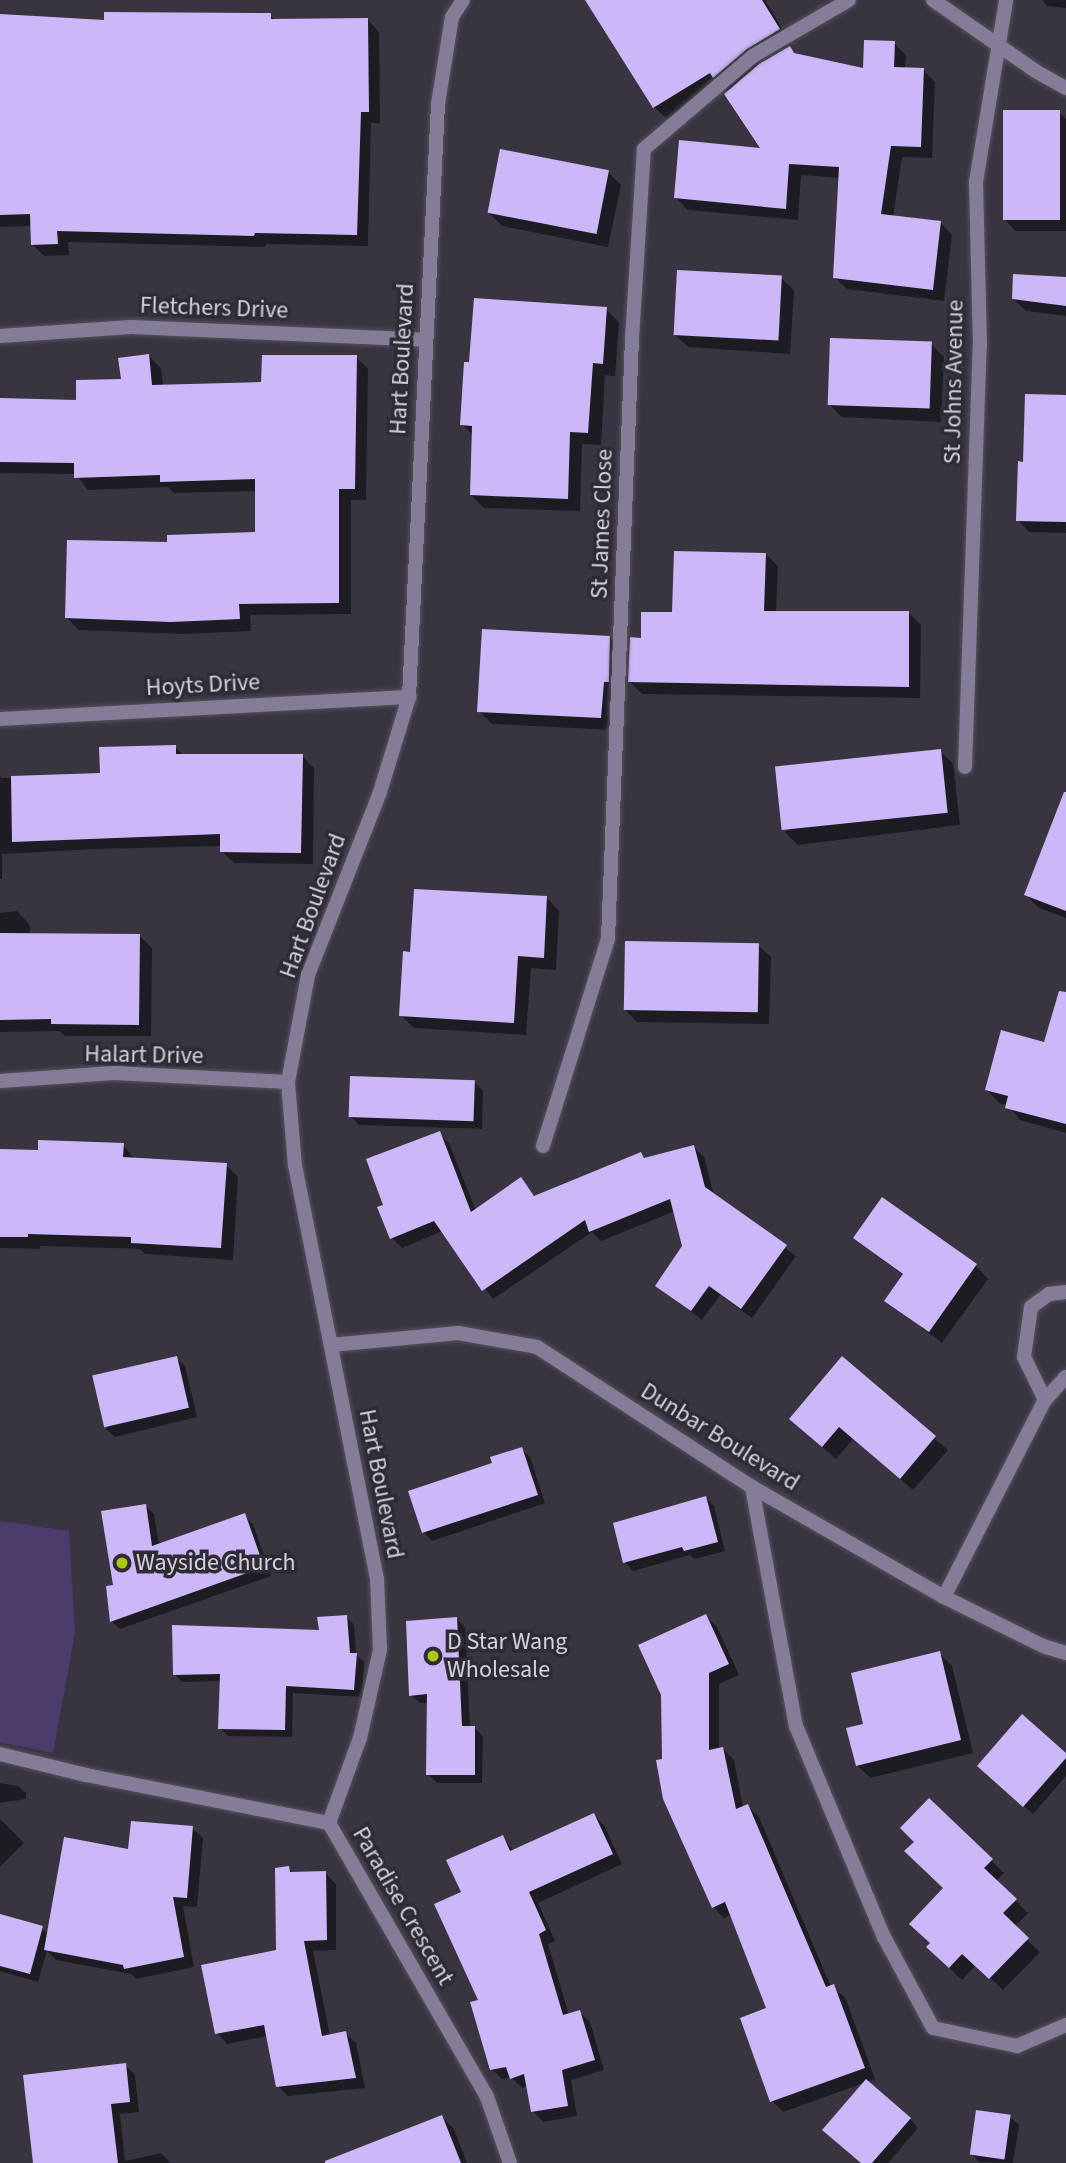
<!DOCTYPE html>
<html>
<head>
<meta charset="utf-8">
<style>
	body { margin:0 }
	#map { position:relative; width:1066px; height:2163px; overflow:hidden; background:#383541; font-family:"Source Sans 3",sans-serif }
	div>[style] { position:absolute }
	.green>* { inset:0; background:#4c3c6b }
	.shadow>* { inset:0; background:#0007 }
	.building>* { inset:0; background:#ccb8f8; transform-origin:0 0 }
	.roads { filter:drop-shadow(0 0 2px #54515c) drop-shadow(0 0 2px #54515c) }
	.minor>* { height:14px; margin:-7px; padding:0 7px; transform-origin:7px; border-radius:7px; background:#857d98 }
	.tertiary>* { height:14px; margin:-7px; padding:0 7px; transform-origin:7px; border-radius:7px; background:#857d98 }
	.dots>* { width:19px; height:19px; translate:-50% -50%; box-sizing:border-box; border:4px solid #2e2b36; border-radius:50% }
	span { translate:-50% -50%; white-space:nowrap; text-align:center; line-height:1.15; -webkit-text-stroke:7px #2e2b36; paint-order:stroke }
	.street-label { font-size:24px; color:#d3d1d9 }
	.poi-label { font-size:24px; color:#d3d1d9 }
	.left { translate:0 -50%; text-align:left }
</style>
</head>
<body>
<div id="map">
	<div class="green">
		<div style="clip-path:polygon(0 1521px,69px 1531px,75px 1633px,53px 1753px,0 1742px)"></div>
	</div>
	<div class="shadow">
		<div style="clip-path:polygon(587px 0,765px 0,791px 43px,760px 61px,754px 69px,789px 48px,797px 55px,864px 70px,894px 43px,906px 55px,905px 69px,923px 70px,935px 82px,932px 158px,902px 157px,893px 217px,941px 223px,952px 235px,944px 301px,847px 289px,835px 278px,840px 178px,801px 175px,798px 220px,688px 210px,676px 198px,764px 150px,723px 85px,667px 119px,654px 107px)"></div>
		<div style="clip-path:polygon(1042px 0,1066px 0,1066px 8px,1047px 6px)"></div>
		<div style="clip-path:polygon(270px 15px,276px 21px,368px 20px,379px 32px,380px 123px,371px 123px,368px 246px,266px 244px,265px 247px,68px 242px,69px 255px,44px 256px,33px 245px,32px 226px,0 227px,0 16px,106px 22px)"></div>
		<div style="clip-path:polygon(1059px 112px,1066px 119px,1066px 231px,1016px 231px,1004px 219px)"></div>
		<div style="clip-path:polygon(608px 172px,621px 185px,608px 247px,502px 226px,489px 213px)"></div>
		<div style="clip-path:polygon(781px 278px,794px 290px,790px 354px,688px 347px,675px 335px)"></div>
		<div style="clip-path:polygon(1066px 279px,1066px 316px,1026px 311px,1013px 299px)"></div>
		<div style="clip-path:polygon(606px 309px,619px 322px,615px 376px,605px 375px,601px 445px,582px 444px,580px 511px,484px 508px,471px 495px,473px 436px,462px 424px)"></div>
		<div style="clip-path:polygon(931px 344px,944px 357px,941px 422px,842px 417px,829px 404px)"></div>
		<div style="clip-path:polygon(149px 356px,161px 368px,163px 386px,263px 383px,356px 357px,368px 369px,366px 500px,351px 500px,351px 614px,250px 615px,251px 631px,184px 634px,79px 630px,67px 618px,169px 544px,257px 533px,257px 491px,174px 493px,168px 487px,88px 490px,76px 474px,0 473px,0 400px,78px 402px,122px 381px)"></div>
		<div style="clip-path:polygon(1066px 396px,1066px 533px,1029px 532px,1018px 520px,1025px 463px)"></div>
		<div style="clip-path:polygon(766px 554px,778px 566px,776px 612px,909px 613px,921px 625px,920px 698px,642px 694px,630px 682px,643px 640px,674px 614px)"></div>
		<div style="clip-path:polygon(610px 638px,623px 651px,614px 730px,492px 724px,479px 711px)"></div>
		<div style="clip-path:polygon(175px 747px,184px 756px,302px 756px,314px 768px,313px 864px,234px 863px,222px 851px,222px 846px,98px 849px,2px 854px,2px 879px,0 879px,0 774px,1px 778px,101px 775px)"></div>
		<div style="clip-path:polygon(940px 751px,953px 764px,960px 825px,798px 845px,785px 832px)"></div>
		<div style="clip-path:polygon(1066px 826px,1066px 918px,1039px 908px,1026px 895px)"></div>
		<div style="clip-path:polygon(547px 898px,559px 911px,556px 970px,531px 968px,526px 1035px,414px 1028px,401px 1015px)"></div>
		<div style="clip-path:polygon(17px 911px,29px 924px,31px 935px,140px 936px,152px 948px,151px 1036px,65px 1036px,59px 1031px,0 1032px,0 913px)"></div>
		<div style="clip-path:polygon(758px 945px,771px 957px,769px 1024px,637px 1022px,624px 1009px)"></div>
		<div style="clip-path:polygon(1066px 1041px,1066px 1133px,1020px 1120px,1007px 1105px,999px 1103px,987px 1090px,1045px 1044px)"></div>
		<div style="clip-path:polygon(474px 1082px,483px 1091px,482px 1129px,359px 1125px,351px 1117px)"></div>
		<div style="clip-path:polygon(439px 1133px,449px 1143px,476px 1211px,521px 1179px,536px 1197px,641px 1154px,646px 1160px,694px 1147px,704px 1157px,714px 1195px,796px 1256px,752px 1318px,720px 1295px,702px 1320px,657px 1285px,684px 1246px,675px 1211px,601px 1241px,592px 1232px,493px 1299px,443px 1231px,402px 1248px,392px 1238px,385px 1206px)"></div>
		<div style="clip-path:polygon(123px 1145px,135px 1159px,226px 1165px,238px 1177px,233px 1260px,145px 1254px,140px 1249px,40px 1246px,40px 1249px,0 1248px,0 1151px,40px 1151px)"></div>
		<div style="clip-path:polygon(855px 1238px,976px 1266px,988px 1279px,942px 1343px,886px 1300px,904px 1276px)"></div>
		<div style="clip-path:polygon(176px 1358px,185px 1366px,197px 1417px,115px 1437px,106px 1429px)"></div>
		<div style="clip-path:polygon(842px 1359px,948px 1450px,913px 1490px,853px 1439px,836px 1459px,804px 1431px)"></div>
		<div style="clip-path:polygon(521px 1449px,530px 1457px,545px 1503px,432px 1541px,424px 1532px,494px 1464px)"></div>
		<div style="clip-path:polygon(706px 1498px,714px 1506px,725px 1551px,694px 1559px,690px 1555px,633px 1571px,625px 1562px)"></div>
		<div style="clip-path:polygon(145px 1506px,154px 1514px,159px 1545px,244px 1515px,253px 1524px,271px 1576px,120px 1629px,111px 1621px,115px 1586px)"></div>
		<div style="clip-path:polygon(706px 1616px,717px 1627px,739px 1675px,719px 1684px,719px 1750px,723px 1749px,734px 1760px,743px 1808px,748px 1806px,759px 1817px,831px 1987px,845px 1997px,875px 2079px,783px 2112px,772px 2101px,768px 2009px,732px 1914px,724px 1918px,713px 1907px,663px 1761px)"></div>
		<div style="clip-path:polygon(347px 1617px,354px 1625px,356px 1655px,364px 1662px,362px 1697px,293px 1693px,292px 1737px,228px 1736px,220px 1728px,221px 1681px,182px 1682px,174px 1674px,321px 1632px)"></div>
		<div style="clip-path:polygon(457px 1619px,465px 1627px,470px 1728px,475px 1728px,483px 1737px,482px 1783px,437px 1783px,428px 1774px,429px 1703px,420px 1703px,411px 1695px)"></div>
		<div style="clip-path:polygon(939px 1653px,952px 1666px,973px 1753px,870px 1778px,857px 1765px,865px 1725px)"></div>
		<div style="clip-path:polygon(1066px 1755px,1066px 1776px,1033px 1814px,987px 1775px)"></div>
		<div style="clip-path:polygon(0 1783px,18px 1786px,26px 1793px,26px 1799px,0 1803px)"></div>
		<div style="clip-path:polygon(929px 1800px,1004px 1873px,996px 1881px,1028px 1913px,1014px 1927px,1040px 1952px,1003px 1990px,976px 1965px,962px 1980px,928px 1947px,945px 1888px,916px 1842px)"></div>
		<div style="clip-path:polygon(594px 1815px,604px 1825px,622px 1864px,538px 1903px,555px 1941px,548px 1944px,569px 2015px,580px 2012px,590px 2022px,604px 2070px,571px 2080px,577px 2116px,543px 2122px,533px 2111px,528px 2086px,522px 2088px,511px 2077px,502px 2079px,492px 2069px,463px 1893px,502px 1837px,514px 1851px)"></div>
		<div style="clip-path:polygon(0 1819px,24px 1843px,0 1867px)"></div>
		<div style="clip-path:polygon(192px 1828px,203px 1838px,197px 1907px,183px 1906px,194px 1967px,136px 1979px,131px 1974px,56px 1960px,47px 1951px,38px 1982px,0 1971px,0 1916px,42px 1928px,48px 1934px,130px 1851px)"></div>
		<div style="clip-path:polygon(288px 1868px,294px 1873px,325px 1873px,336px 1884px,336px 1950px,313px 1951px,330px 2036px,345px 2033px,356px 2043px,365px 2088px,288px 2096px,278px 2086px,268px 2036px,227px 2044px,217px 2033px,277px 1951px)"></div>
		<div style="clip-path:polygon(125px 2065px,135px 2075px,139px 2112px,120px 2114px,125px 2161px,161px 2153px,171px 2163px,34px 2163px)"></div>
		<div style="clip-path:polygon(442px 2117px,454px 2129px,467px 2163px,359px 2163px)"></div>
		<div style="clip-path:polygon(1010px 2117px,1019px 2125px,1013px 2163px,979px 2162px,971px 2153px)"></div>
		<div style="clip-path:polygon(910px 2119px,918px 2128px,888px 2163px,862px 2163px)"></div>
	</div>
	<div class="building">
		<div style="clip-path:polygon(585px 0,762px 0,780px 29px,747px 49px,713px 78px,710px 73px,653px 108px)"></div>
		<div style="clip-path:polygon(104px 12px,271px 13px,271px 19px,368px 18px,369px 112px,361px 112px,357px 235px,255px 233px,254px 236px,57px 231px,58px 244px,31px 245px,30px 214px,0 215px,0 14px,104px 20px)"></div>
		<div style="clip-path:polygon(864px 40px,895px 41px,894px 67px,924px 68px,921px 147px,891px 146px,881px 214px,941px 221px,933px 290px,833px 278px,839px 167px,789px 164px,786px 209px,674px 198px,679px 140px,760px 148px,724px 94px,759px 64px,790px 46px,794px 53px,863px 68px)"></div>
		<div style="left:1003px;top:110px;width:57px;height:110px"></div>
		<div style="left:500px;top:149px;width:111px;height:65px;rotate:11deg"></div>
		<div style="left:677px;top:270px;width:105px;height:65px;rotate:3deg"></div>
		<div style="clip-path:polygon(1013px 274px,1066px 277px,1066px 306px,1012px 299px)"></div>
		<div style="clip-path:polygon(474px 298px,607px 307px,603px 364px,593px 363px,588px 433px,570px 432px,568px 499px,470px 495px,472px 426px,460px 425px,464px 362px,469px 362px)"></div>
		<div style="left:830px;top:338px;width:102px;height:67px;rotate:2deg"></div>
		<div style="clip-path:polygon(149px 354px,152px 385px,261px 382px,262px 355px,357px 355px,355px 489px,339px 489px,339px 603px,239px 604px,240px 619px,171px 622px,65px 618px,67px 540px,167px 542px,167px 535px,255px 532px,255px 479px,160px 482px,160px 475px,74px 478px,74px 463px,0 462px,0 398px,76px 400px,76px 380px,121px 379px,118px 358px)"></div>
		<div style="clip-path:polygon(1025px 394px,1066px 395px,1066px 522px,1016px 521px,1018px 461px,1023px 462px)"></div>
		<div style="clip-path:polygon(674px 551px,766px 553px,764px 611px,909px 611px,909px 687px,628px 682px,630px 637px,641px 638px,641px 612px,672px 612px)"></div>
		<div style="clip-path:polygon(482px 629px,610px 636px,609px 682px,604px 682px,601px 718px,477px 712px)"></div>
		<div style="clip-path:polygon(176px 745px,176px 754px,303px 754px,301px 853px,220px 852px,220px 834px,12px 842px,11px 776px,100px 773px,99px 747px)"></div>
		<div style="left:941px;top:749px;width:64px;height:167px;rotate:84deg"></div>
		<div style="clip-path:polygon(1064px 792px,1066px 792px,1066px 911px,1024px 895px)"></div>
		<div style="clip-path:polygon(414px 889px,547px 896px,544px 958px,518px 956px,514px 1023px,399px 1016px,403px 951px,410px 952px)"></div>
		<div style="clip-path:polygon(0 933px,140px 934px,139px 1025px,51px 1024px,51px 1019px,0 1020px)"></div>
		<div style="left:625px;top:941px;width:134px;height:69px;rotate:1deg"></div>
		<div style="clip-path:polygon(1059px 991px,1066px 992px,1066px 1124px,1005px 1108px,1008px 1096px,985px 1090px,1001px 1030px,1044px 1042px)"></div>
		<div style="left:350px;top:1076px;width:125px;height:41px;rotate:2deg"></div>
		<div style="clip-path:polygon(440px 1131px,471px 1212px,521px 1177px,534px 1196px,641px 1152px,644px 1158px,694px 1145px,705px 1187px,787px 1245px,741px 1309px,709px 1286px,691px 1311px,655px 1286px,682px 1246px,670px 1199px,589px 1232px,585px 1220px,482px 1291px,434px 1221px,390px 1239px,377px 1207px,383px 1205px,366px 1159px)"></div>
		<div style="clip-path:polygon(38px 1140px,124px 1143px,123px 1157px,227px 1163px,221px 1248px,131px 1243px,131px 1237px,28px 1234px,28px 1237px,0 1237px,0 1149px,38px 1150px)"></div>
		<div style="clip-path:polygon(882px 1197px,977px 1264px,929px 1332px,884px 1301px,903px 1274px,853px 1238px)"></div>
		<div style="left:177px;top:1356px;width:53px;height:87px;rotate:77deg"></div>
		<div style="clip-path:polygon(842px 1356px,936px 1436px,900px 1479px,839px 1427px,822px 1447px,789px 1419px)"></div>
		<div style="clip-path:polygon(522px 1447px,538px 1495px,422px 1533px,408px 1491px,492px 1463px,490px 1457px)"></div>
		<div style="clip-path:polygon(706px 1496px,718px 1542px,684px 1551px,682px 1547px,623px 1563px,613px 1523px)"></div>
		<div style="clip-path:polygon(146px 1504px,152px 1546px,245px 1513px,264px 1567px,110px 1622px,106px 1586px,113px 1585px,101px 1511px)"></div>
		<div style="clip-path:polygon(706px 1614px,729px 1664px,709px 1673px,709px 1750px,723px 1747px,736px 1809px,748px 1804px,826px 1987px,834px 1984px,865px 2068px,770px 2102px,740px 2018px,766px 2008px,725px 1902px,712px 1908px,663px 1799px,656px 1760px,662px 1759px,661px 1695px,638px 1645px)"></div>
		<div style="clip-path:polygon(347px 1615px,350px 1653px,357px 1653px,354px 1690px,286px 1686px,285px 1730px,218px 1729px,220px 1674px,173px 1675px,172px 1625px,319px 1630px,317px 1617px)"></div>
		<div style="clip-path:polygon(457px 1617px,462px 1726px,475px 1726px,475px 1775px,426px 1775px,427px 1694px,409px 1696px,406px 1621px)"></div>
		<div style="clip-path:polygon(940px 1651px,961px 1740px,856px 1766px,846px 1728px,863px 1724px,851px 1673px)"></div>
		<div style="clip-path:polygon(1022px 1714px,1066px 1753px,1066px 1758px,1023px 1807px,977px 1766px)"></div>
		<div style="clip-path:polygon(929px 1798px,993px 1859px,984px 1868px,1017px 1899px,1003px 1913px,1029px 1938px,989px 1979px,962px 1954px,949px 1968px,926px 1947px,930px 1943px,909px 1924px,943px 1888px,904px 1851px,914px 1842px,900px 1828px)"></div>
		<div style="clip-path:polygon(594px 1813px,613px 1854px,529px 1892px,546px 1930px,539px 1934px,563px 2015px,580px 2010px,595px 2060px,562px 2070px,568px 2106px,531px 2112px,524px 2074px,510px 2079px,506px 2067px,490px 2070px,470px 2002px,478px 2000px,434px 1904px,461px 1892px,446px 1860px,503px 1835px,510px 1851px)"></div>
		<div style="clip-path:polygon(131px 1821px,193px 1826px,187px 1898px,173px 1897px,184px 1957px,124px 1969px,123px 1965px,44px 1950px,64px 1837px,128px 1849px)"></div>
		<div style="clip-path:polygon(289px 1866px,290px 1872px,326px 1871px,327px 1940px,304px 1941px,322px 2036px,346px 2031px,356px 2078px,276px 2087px,264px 2025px,215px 2034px,201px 1965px,276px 1950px,275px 1868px)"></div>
		<div style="clip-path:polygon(0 1914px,43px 1926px,30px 1974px,0 1966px)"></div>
		<div style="clip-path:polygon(126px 2063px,130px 2102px,111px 2104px,118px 2163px,33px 2163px,23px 2075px)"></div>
		<div style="clip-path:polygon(866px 2079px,911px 2118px,872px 2163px,861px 2163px,822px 2130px)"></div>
		<div style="left:976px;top:2110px;width:35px;height:45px;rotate:8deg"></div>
		<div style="clip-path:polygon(442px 2115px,461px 2163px,325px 2163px,325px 2161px)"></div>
	</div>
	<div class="roads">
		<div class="minor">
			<div style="left:933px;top:0;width:126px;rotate:34.7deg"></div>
			<div style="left:1037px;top:72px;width:33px;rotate:29deg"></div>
			<div style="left:0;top:336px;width:131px;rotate:-3.9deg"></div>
			<div style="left:131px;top:327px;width:295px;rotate:2.5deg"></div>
			<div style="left:0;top:719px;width:410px;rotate:-3.1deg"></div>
			<div style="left:965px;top:767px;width:421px;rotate:-88deg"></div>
			<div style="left:980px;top:346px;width:164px;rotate:-91.4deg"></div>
			<div style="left:976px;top:182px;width:184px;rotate:-80.6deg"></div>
			<div style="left:0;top:1081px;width:114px;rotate:-4deg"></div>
			<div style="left:114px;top:1073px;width:174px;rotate:3deg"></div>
			<div style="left:543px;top:1146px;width:217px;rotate:-72.6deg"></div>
			<div style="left:608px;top:939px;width:601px;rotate:-87.71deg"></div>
			<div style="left:632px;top:338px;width:189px;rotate:-86.4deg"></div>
			<div style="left:644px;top:149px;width:143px;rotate:-40.5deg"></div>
			<div style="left:753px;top:56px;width:111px;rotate:-30.3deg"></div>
			<div style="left:331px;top:1345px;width:128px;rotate:-5.4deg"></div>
			<div style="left:458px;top:1333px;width:80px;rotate:10deg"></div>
			<div style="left:537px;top:1347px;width:257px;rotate:33.1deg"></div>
			<div style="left:752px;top:1487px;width:221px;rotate:29.8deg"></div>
			<div style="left:944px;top:1597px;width:110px;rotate:26.3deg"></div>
			<div style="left:1043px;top:1646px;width:24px;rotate:17deg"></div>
			<div style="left:1045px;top:1400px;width:48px;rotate:-116deg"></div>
			<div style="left:1024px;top:1357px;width:50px;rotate:-82deg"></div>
			<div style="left:1031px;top:1307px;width:22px;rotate:-36deg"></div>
			<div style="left:1049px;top:1294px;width:17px;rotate:-7deg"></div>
			<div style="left:752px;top:1487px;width:243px;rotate:79.6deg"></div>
			<div style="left:796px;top:1726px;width:229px;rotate:67.4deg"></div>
			<div style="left:884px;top:1937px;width:103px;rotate:61.7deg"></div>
			<div style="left:933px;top:2028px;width:86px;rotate:12.1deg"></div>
			<div style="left:1017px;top:2046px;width:53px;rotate:-23.2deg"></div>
			<div style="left:944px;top:1597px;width:221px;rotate:-62.9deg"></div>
			<div style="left:1045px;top:1400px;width:31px;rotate:-48deg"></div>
		</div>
		<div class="tertiary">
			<div style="left:0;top:1754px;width:89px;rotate:13.7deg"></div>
			<div style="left:86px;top:1775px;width:248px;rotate:11.2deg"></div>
			<div style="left:329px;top:1823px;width:316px;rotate:60deg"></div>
			<div style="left:487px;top:2097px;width:70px;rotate:70.8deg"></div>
			<div style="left:329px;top:1823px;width:90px;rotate:-70deg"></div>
			<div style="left:360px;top:1738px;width:90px;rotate:-77.2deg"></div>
			<div style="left:380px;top:1650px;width:71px;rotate:-92.4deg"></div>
			<div style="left:377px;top:1579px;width:421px;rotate:-101.2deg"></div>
			<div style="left:295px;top:1166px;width:84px;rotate:-94.8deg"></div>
			<div style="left:288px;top:1082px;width:109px;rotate:-79.4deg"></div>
			<div style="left:308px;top:975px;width:197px;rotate:-68.5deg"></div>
			<div style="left:380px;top:792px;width:99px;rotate:-73deg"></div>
			<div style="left:409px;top:697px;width:594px;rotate:-87.2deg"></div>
			<div style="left:438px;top:104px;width:88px;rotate:-80.9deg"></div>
			<div style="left:452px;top:17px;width:20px;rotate:-57deg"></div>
		</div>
	</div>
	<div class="dots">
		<div style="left:122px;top:1563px;background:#acc611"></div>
		<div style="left:433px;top:1656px;background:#acc611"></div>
	</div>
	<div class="street-label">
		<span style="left:214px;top:308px;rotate:2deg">Fletchers Drive</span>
		<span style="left:402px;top:359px;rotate:-87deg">Hart Boulevard</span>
		<span style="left:954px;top:382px;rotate:-89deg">St Johns Avenue</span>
		<span style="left:602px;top:524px;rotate:-88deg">St James Close</span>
		<span style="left:203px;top:685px;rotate:-3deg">Hoyts Drive</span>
		<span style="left:313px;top:906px;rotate:-70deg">Hart Boulevard</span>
		<span style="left:144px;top:1055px;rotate:1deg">Halart Drive</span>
		<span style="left:720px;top:1437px;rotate:32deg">Dunbar Boulevard</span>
		<span style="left:381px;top:1484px;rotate:79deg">Hart Boulevard</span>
		<span style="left:403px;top:1906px;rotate:60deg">Paradise Crescent</span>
	</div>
	<div class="poi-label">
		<span class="left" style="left:136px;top:1563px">Wayside Church</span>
		<span class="left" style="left:447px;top:1656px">D Star Wang<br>Wholesale</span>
	</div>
</div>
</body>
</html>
